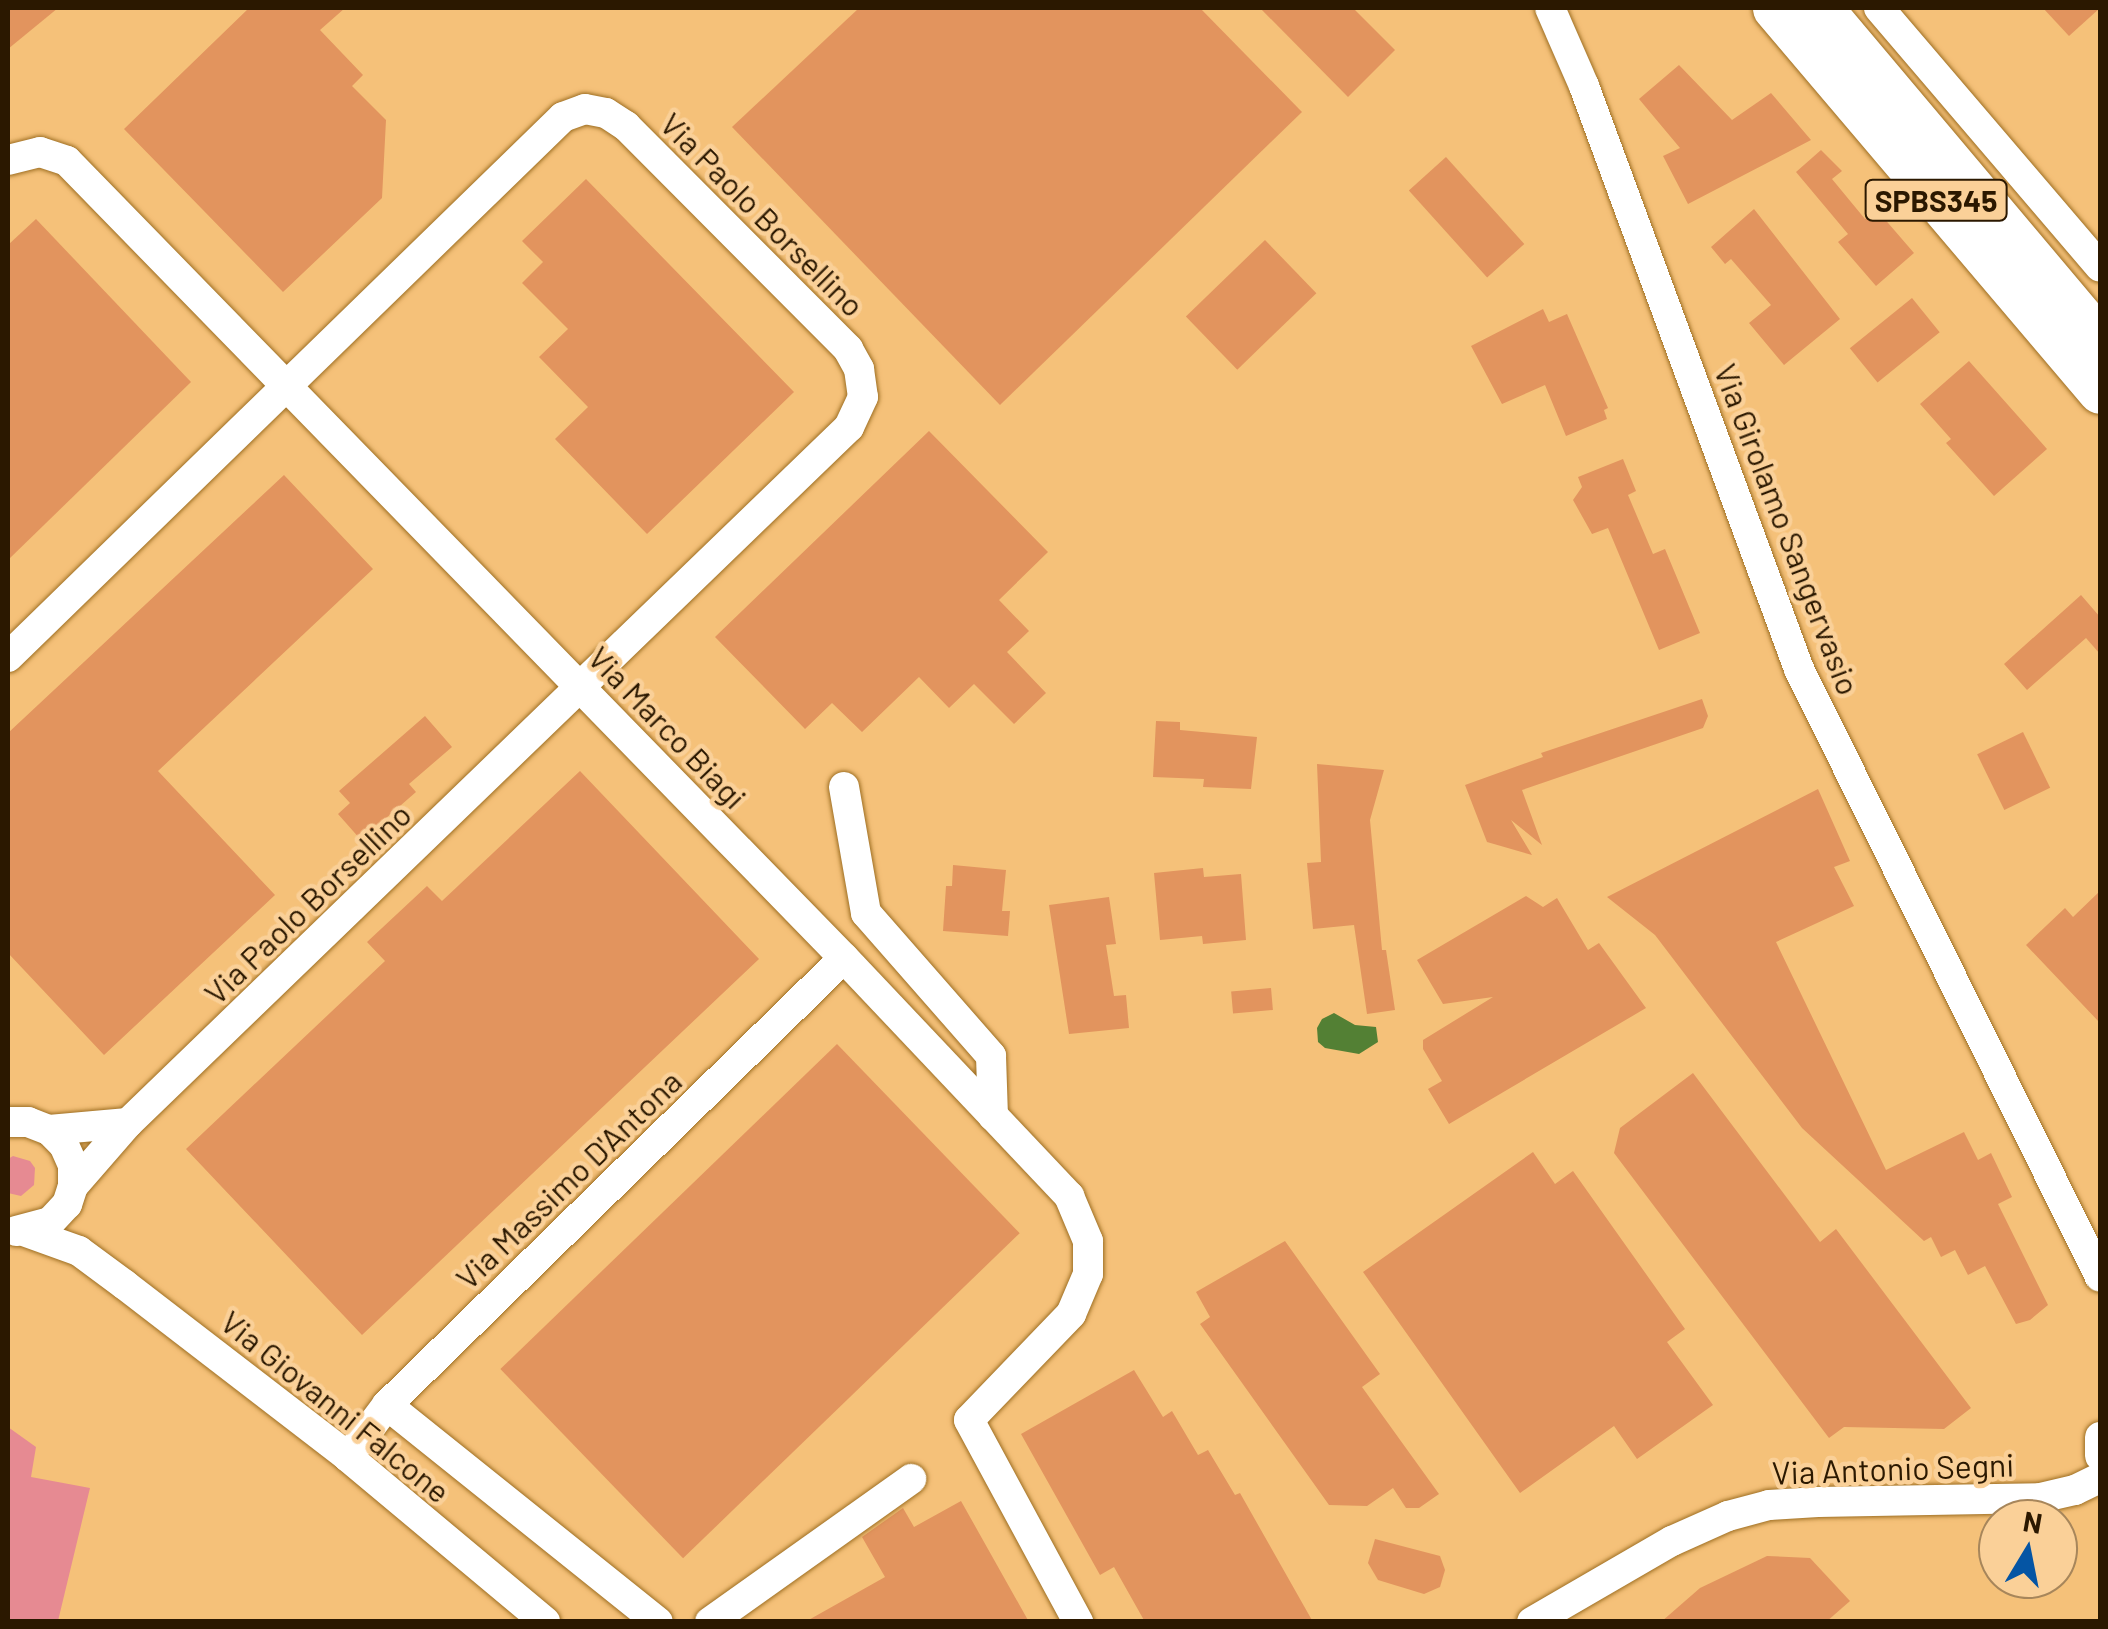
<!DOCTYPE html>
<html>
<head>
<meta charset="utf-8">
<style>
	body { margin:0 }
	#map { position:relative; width:2108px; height:1629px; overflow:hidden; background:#f5c179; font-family:Barlow,sans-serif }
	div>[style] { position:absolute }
	.green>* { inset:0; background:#e68a92 }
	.water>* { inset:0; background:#538034 }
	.building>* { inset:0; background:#e2945e; transform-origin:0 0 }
	.roads { filter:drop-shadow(0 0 2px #9e6f23) drop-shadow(0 0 2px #9e6f23) }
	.street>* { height:30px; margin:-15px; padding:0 15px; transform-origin:15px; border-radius:15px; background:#fff }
	.primary>* { height:45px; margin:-22.5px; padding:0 22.5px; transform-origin:22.5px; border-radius:22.5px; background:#fff }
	span { translate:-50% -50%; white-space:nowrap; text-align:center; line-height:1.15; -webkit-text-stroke:9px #fad098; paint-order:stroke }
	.shield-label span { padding:2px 8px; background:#fad098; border:2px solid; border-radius:8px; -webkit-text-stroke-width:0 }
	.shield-label { font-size:30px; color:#2b1800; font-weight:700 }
	.street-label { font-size:32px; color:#2b1800 }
	.frame { position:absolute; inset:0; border:10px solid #2b1800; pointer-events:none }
	.north { position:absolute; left:1978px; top:1499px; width:100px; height:100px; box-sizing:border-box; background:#fad098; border:2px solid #a7865b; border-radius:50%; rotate:10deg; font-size:28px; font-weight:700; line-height:40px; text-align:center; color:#2b1800 }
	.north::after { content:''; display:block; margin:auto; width:35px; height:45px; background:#0555a4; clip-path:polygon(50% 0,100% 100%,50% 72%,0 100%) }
</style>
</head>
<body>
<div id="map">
	<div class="green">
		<div style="clip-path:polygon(13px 1156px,30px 1161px,35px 1168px,34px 1185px,21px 1196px,8px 1193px,8px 1159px)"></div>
		<div style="clip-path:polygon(8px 1427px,36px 1447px,31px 1477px,90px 1488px,58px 1621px,8px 1621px)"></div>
	</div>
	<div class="water">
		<div style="clip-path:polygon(1334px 1013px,1355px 1025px,1376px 1027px,1378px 1042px,1359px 1054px,1325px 1048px,1318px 1042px,1317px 1028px,1322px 1019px)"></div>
	</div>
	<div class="building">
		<div style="clip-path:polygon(8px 8px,58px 8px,8px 49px)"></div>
		<div style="clip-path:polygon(249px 8px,345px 8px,320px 30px,363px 75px,352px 86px,386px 120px,382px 198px,283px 292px,124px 129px)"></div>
		<div style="clip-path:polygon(859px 8px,1200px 8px,1302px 112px,1000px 405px,732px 127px)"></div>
		<div style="clip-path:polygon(1260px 8px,1353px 8px,1395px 50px,1348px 97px)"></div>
		<div style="clip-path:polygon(2043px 8px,2100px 8px,2069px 36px)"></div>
		<div style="clip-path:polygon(1679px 65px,1732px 120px,1771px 93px,1811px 140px,1688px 204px,1663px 156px,1680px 148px,1639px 99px)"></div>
		<div style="clip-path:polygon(1821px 150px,1842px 171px,1832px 179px,1865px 219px,1876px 209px,1914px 253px,1876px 286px,1838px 242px,1848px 234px,1796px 172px)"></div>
		<div style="left:1446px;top:157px;width:117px;height:50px;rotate:48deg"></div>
		<div style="clip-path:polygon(586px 179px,794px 392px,647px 534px,555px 439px,588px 407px,539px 357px,568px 329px,522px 283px,543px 262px,522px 241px)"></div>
		<div style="clip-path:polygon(1754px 209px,1840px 319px,1784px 365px,1749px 323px,1771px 305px,1731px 259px,1725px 264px,1711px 247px)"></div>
		<div style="clip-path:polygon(36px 219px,191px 382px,8px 560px,8px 245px)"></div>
		<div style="left:1265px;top:240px;width:74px;height:110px;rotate:46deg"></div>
		<div style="left:1912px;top:298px;width:44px;height:80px;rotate:51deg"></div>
		<div style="clip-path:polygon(1543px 309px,1549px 322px,1567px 314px,1608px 408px,1604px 410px,1607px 419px,1566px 436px,1545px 385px,1502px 404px,1471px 346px)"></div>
		<div style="clip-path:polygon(1969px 361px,2047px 449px,1994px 496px,1946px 443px,1951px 439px,1920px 404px)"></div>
		<div style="clip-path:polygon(929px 431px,1048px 552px,999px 600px,1029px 631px,1007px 652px,1046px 693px,1014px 724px,974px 684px,949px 708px,919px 677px,862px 732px,832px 703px,805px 729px,715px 637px)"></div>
		<div style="clip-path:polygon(1623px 459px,1636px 491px,1628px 495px,1653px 554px,1665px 549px,1700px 633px,1659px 650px,1608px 528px,1592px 534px,1573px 500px,1582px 487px,1578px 477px)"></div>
		<div style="clip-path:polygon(284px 475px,373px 569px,158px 771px,275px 895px,104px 1055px,8px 953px,8px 733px)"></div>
		<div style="clip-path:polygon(2081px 595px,2100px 617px,2100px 654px,2086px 638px,2027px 690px,2004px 664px)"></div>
		<div style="clip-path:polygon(1702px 699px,1708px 716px,1703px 728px,1522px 790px,1542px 845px,1511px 820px,1532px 855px,1487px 842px,1465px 785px,1543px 757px,1541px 753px)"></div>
		<div style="clip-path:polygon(425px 716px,452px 747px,409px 784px,416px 792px,361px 840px,338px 814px,350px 803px,339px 791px)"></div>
		<div style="clip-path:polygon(1156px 721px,1180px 722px,1180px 730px,1257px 737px,1251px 789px,1203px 787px,1204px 779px,1153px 777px)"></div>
		<div style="left:2023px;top:732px;width:62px;height:51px;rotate:64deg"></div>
		<div style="clip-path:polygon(1317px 764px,1384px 770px,1370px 820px,1382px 950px,1386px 950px,1395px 1010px,1367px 1014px,1354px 925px,1313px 929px,1307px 863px,1321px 862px)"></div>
		<div style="clip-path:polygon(580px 771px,759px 959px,362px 1335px,186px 1149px,385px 961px,367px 942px,427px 886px,442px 901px)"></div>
		<div style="clip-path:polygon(1818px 789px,1850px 861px,1834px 867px,1854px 906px,1776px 942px,1886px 1170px,1964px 1132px,1978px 1160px,1991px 1153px,2012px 1197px,1998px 1204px,2048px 1305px,2030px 1320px,2016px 1324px,1985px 1266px,1968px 1275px,1955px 1250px,1941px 1257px,1931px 1237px,1924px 1241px,1802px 1128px,1655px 935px,1607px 897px)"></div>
		<div style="clip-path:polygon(953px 865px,1006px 870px,1002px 911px,1010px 911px,1008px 936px,943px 931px,946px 886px,952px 886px)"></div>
		<div style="clip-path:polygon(1203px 868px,1204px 877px,1241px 874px,1246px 940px,1203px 944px,1202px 936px,1160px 940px,1154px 873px)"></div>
		<div style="clip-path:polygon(2100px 891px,2100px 1023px,2026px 945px,2065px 908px,2073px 917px)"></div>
		<div style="clip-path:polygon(1526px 896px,1543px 907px,1557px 898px,1588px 950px,1599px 943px,1646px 1008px,1449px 1124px,1428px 1089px,1442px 1081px,1423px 1049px,1423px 1040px,1493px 997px,1443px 1004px,1417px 960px)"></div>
		<div style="clip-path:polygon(1109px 897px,1116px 944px,1106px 945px,1114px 996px,1126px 995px,1129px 1028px,1069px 1034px,1049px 905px)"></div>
		<div style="left:1271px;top:988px;width:22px;height:40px;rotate:85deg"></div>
		<div style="left:837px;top:1044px;width:263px;height:468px;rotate:46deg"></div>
		<div style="clip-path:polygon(1693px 1073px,1820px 1242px,1836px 1229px,1971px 1408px,1944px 1429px,1844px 1427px,1829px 1438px,1614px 1153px,1620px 1128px)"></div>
		<div style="clip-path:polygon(1533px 1152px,1555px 1184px,1573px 1171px,1685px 1329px,1667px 1342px,1713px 1405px,1637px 1459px,1614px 1426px,1520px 1493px,1363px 1272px)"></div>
		<div style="clip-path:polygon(1285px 1241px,1380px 1374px,1362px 1387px,1439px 1494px,1419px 1508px,1406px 1508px,1393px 1488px,1367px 1506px,1329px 1505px,1200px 1324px,1210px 1317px,1196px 1292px)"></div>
		<div style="clip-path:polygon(1134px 1370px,1163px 1417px,1172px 1411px,1198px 1455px,1208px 1450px,1235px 1495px,1240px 1493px,1313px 1622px,1145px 1622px,1114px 1567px,1100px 1575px,1021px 1434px)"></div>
		<div style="clip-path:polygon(961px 1501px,1029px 1622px,805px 1622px,885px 1577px,862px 1537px,903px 1508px,914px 1527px)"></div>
		<div style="clip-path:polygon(1375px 1539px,1440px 1556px,1445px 1570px,1440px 1587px,1424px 1594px,1378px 1580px,1368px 1563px)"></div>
		<div style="clip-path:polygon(1767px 1556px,1810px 1558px,1850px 1601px,1826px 1622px,1661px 1622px,1700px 1588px)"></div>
	</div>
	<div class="roads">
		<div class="street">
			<div style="left:1550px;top:8px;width:85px;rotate:66.4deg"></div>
			<div style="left:1584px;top:86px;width:621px;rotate:69.76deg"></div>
			<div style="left:1799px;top:669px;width:678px;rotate:63.66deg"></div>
			<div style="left:1879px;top:8px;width:340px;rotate:49.5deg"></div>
			<div style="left:8px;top:160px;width:33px;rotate:-14deg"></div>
			<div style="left:40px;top:152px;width:28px;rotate:18deg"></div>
			<div style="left:67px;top:161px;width:1113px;rotate:45.73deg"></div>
			<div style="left:844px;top:958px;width:328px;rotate:46.6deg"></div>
			<div style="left:1069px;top:1196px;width:49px;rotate:67.1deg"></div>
			<div style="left:1088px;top:1241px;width:33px;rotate:90deg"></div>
			<div style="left:1088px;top:1274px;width:43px;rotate:113deg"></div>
			<div style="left:1071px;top:1314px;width:147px;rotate:133.9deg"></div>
			<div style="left:969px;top:1420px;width:230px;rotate:61.6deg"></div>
			<div style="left:8px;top:657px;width:774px;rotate:-44.22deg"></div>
			<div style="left:563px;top:117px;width:23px;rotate:-20deg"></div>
			<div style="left:585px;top:109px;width:21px;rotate:11deg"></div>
			<div style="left:606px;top:113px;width:24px;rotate:33deg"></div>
			<div style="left:626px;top:126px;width:315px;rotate:45.1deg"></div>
			<div style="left:848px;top:349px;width:23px;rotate:61deg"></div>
			<div style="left:859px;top:369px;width:28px;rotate:82deg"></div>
			<div style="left:863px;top:397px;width:33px;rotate:115deg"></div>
			<div style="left:849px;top:427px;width:1002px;rotate:136.01deg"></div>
			<div style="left:128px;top:1123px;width:84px;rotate:131.1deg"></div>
			<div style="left:844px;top:787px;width:128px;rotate:80.1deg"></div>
			<div style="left:866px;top:913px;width:190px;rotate:48.8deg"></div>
			<div style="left:991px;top:1056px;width:60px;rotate:88.1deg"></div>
			<div style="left:8px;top:1122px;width:20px"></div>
			<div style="left:28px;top:1122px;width:22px;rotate:21deg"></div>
			<div style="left:49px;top:1130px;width:21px;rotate:45deg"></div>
			<div style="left:64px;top:1145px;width:22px;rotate:66deg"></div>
			<div style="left:73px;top:1165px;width:21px;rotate:90deg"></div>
			<div style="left:73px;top:1186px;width:19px;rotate:108deg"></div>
			<div style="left:67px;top:1204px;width:25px;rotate:133deg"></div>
			<div style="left:50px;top:1222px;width:35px;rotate:165deg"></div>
			<div style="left:49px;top:1130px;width:79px;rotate:-5.1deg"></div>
			<div style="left:26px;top:1232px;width:56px;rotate:19.7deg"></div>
			<div style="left:79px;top:1251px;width:57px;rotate:36.5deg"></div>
			<div style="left:125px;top:1285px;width:282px;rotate:37.6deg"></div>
			<div style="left:348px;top:1457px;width:257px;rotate:39.9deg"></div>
			<div style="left:387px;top:1405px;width:347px;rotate:38.7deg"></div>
			<div style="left:2100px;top:1437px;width:19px;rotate:90deg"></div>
			<div style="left:348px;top:1457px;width:65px;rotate:-53.1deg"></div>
			<div style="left:387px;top:1405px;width:639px;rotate:-44.37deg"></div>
			<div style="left:710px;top:1622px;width:247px;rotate:-35.4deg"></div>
			<div style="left:1532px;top:1622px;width:162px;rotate:-30.1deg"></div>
			<div style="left:1672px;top:1541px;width:61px;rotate:-24.1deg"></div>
			<div style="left:1728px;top:1516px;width:42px;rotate:-15deg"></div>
			<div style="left:1769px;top:1505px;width:49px;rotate:-3.5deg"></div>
			<div style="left:1818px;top:1502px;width:222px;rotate:-1deg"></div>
			<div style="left:2040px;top:1498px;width:36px;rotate:-13deg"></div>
			<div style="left:2075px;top:1490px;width:28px;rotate:-26deg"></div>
		</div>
		<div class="primary">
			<div style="left:1775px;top:8px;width:502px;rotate:49.68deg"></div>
			<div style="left:1820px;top:8px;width:434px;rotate:49.9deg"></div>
		</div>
	</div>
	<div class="shield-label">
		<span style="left:1936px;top:200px">SPBS345</span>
	</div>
	<div class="street-label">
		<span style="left:763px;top:214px;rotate:45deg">Via Paolo Borsellino</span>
		<span style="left:1788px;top:529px;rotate:69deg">Via Girolamo Sangervasio</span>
		<span style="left:668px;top:727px;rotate:46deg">Via Marco Biagi</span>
		<span style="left:307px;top:903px;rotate:-44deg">Via Paolo Borsellino</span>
		<span style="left:568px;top:1179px;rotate:-44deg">Via Massimo D'Antona</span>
		<span style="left:336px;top:1406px;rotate:39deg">Via Giovanni Falcone</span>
		<span style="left:1893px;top:1468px;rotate:-2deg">Via Antonio Segni</span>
	</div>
	<div class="frame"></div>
	<div class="north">N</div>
</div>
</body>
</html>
